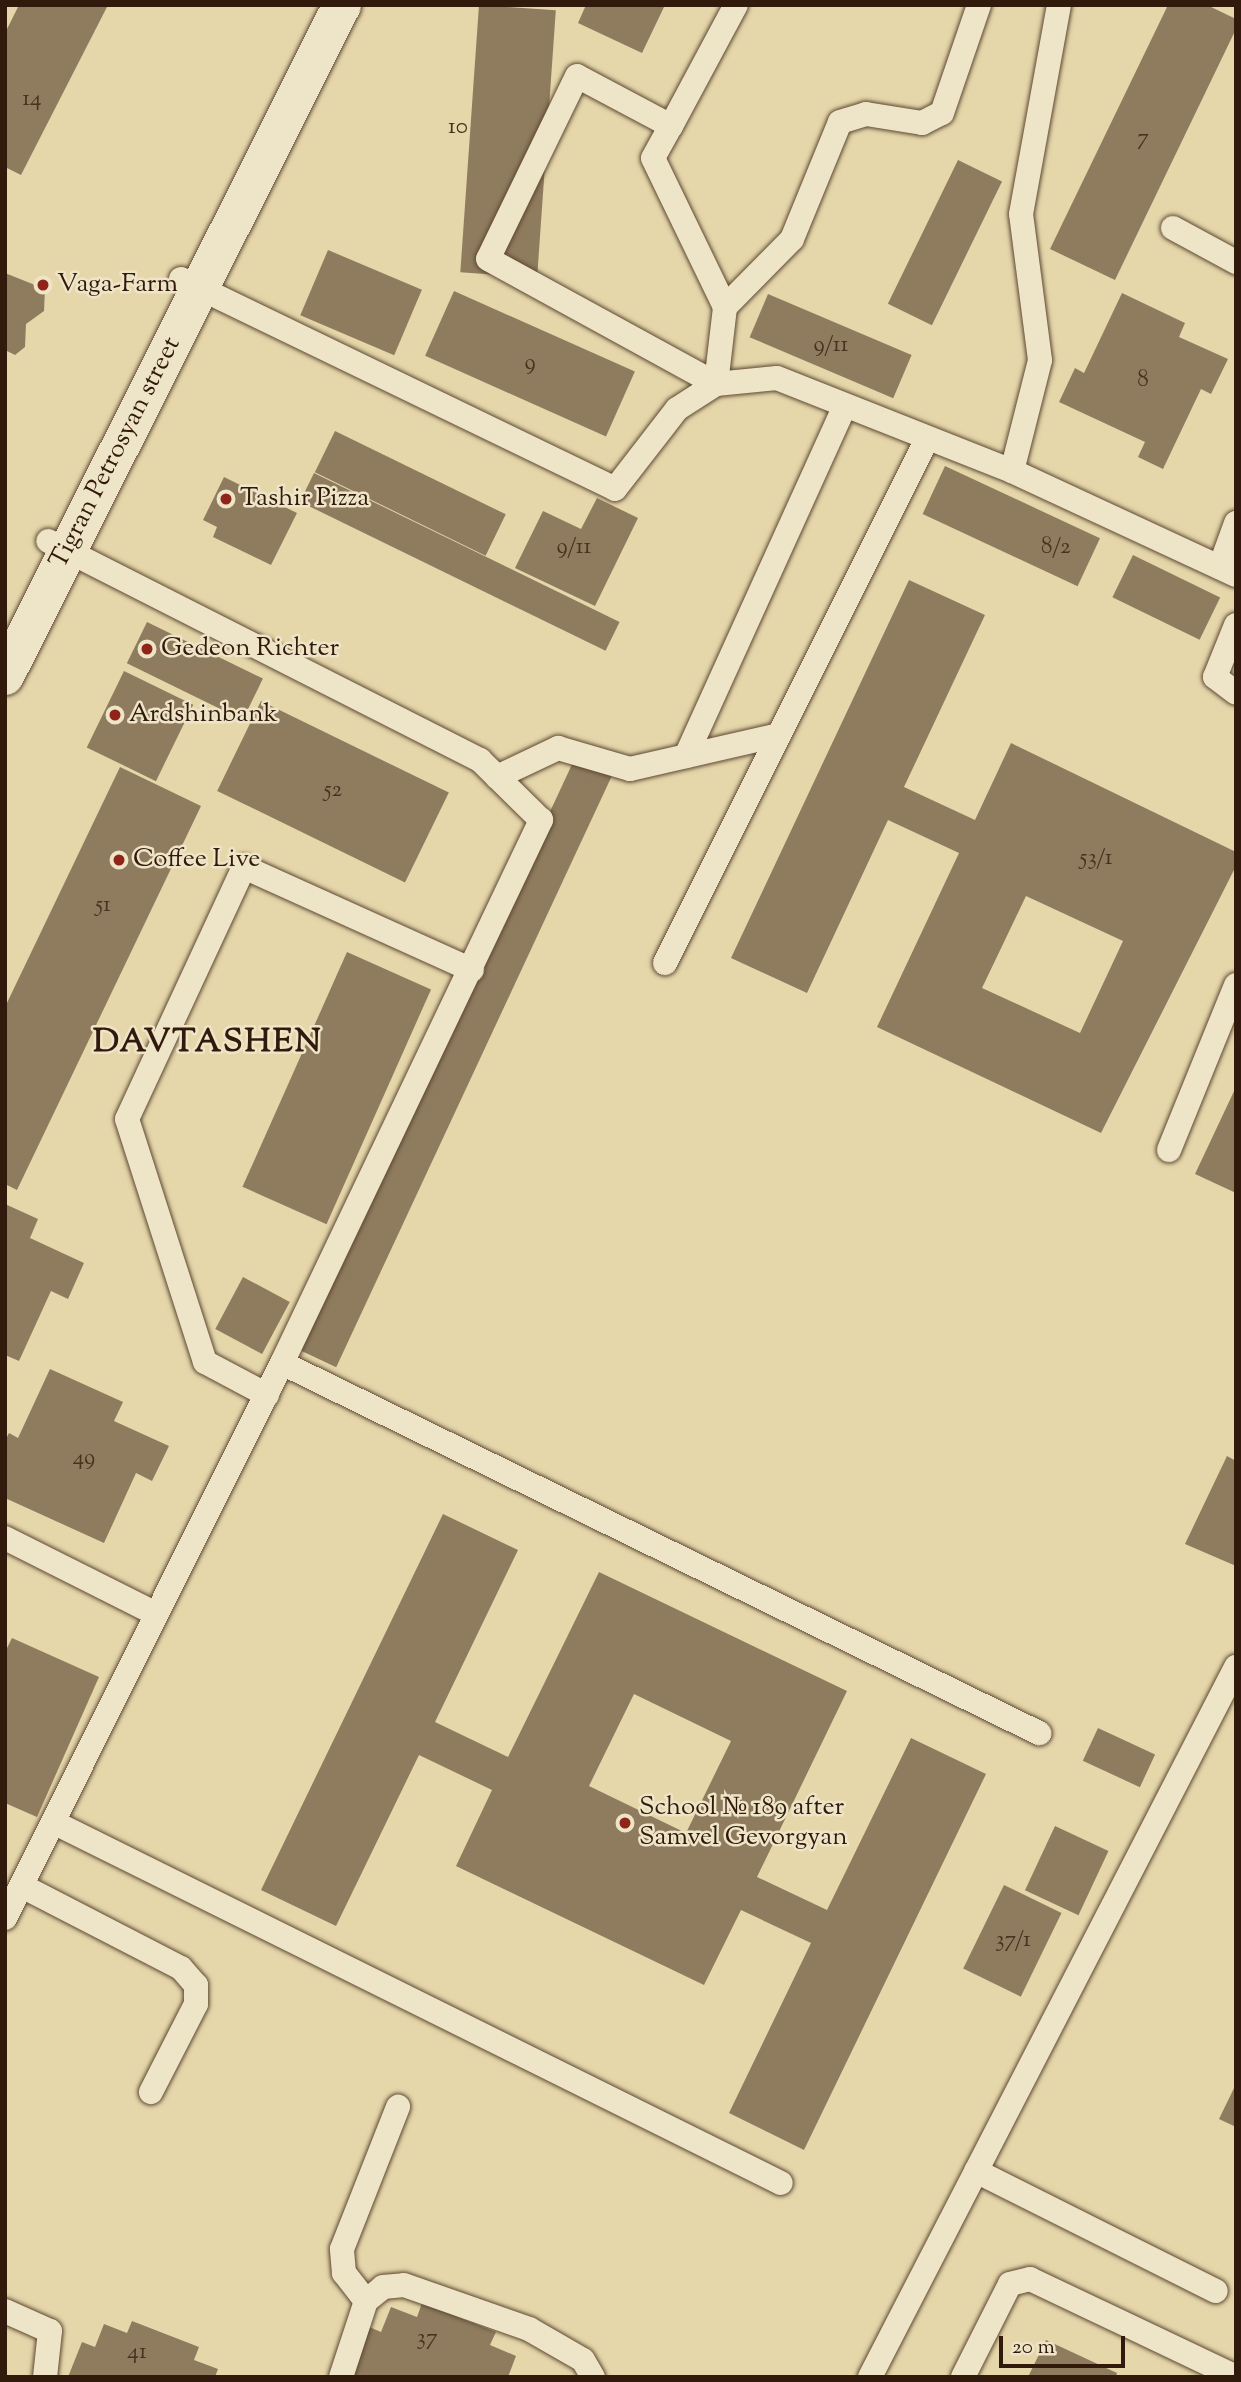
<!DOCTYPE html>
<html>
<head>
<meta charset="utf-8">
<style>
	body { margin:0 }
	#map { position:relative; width:1241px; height:2382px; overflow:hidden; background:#e5d7aa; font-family:"Sorts Mill Goudy",serif }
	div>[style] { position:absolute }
	.building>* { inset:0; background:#8f7c5e; transform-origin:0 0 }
	.roads { filter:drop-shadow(0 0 2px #5e4833) drop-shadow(0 0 2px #5e4833) }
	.service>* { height:24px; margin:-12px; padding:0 12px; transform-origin:12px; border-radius:12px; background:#eee5c8 }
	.secondary>* { height:38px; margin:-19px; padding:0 19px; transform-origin:19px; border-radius:19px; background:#eee5c8 }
	.dots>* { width:19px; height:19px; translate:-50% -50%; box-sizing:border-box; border:4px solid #eee5c8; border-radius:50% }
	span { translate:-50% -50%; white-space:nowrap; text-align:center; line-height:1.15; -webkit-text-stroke:5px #eee5c8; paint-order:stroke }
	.number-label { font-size:23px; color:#483220 }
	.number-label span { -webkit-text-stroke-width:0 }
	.poi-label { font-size:26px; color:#31190b }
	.left { translate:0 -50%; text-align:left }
	.street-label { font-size:26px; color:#31190b }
	.district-label { font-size:33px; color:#31190b; font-weight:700; letter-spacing:2px }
	.frame { position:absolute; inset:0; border:7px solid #31190b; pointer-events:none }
	.scale { position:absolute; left:999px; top:2336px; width:126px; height:32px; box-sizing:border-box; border:4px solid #31190b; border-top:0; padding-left:9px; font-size:21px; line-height:24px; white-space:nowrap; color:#31190b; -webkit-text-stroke:5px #eee5c8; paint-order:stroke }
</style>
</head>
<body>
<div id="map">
	<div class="building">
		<div style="clip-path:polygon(19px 5px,108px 5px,21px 175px,5px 167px,5px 33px)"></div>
		<div style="left:479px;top:5px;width:77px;height:268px;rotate:4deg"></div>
		<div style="clip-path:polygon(586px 5px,665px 5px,642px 53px,578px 23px)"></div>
		<div style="clip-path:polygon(1168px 5px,1207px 5px,1236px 19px,1236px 29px,1115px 280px,1050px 249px)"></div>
		<div style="left:958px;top:160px;width:49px;height:160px;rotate:26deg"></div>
		<div style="left:328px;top:250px;width:102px;height:71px;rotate:23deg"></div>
		<div style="clip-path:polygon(5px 273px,45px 289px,44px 311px,26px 324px,25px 347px,15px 355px,5px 350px)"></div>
		<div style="left:454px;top:291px;width:198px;height:71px;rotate:24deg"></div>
		<div style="clip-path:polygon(1122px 293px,1185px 323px,1179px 337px,1228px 359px,1211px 394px,1201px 389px,1163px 469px,1138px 457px,1145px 442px,1059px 402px,1075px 368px,1084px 373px)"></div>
		<div style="left:768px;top:294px;width:156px;height:47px;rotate:23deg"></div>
		<div style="left:335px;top:431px;width:190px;height:46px;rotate:26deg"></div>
		<div style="left:945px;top:466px;width:171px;height:53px;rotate:25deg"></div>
		<div style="left:314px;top:473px;width:340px;height:32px;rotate:26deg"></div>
		<div style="clip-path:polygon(224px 477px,297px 513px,271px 565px,213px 537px,217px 527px,203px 520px)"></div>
		<div style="clip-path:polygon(597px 498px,638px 518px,595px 606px,515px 568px,543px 511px,581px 529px)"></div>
		<div style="left:1133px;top:555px;width:97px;height:47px;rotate:26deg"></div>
		<div style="clip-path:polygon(evenodd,909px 580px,985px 615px,904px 787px,975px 820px,1011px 743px,1236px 852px,1236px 866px,1101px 1133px,877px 1027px,959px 853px,888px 820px,807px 993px,731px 958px,909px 580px,1026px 896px,1123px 941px,1080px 1033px,982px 988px,1026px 896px)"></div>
		<div style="left:147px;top:622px;width:129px;height:46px;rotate:26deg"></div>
		<div style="left:124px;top:671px;width:77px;height:85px;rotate:26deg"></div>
		<div style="left:261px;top:701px;width:209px;height:100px;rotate:26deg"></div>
		<div style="left:575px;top:758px;width:41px;height:653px;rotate:25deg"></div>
		<div style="clip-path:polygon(120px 767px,201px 806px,17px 1190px,5px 1184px,5px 1007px)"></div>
		<div style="left:347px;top:952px;width:92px;height:257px;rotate:24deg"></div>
		<div style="clip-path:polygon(1236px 1087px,1236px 1193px,1195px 1174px)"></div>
		<div style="clip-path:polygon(5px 1204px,38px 1219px,30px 1238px,84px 1263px,68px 1299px,51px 1291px,19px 1361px,5px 1355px)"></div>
		<div style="left:243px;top:1277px;width:53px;height:59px;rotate:28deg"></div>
		<div style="clip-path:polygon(50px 1369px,123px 1402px,114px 1421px,169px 1446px,152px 1481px,136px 1473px,104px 1543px,5px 1498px,5px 1441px,9px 1433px,18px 1438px)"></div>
		<div style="clip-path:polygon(1227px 1456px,1236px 1461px,1236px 1566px,1185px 1544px)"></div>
		<div style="clip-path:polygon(evenodd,443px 1514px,518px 1550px,435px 1722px,508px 1757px,599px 1572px,847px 1691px,757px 1877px,827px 1910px,911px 1738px,986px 1774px,804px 2150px,729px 2113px,811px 1943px,741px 1910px,704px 1985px,456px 1866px,492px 1790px,419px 1755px,336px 1926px,261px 1890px,443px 1514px,634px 1694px,731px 1741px,686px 1833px,589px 1786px,634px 1694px)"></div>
		<div style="clip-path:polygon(12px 1638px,99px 1677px,37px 1817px,5px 1803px,5px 1652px)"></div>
		<div style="left:1098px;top:1728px;width:63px;height:36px;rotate:25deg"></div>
		<div style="left:1055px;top:1826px;width:59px;height:71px;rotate:25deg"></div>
		<div style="left:1004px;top:1885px;width:64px;height:93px;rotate:26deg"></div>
		<div style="clip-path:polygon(1236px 2084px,1236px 2127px,1219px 2119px)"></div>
		<div style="clip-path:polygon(422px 2303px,496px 2332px,490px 2345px,516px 2356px,508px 2377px,347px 2377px,367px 2326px,381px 2332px,391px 2307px,417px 2317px)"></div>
		<div style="clip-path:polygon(132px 2321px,199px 2347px,194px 2360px,218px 2369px,215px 2377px,68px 2377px,82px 2342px,95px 2347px,104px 2324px,127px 2333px)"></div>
		<div style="clip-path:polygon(1046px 2340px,1117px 2373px,1116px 2377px,1028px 2377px)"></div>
	</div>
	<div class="roads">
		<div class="service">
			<div style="left:671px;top:126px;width:106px;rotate:-152deg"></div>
			<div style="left:577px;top:76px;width:203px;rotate:115.9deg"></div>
			<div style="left:488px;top:259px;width:260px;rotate:28.7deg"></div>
			<div style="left:716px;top:384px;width:78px;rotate:-83.3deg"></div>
			<div style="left:725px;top:307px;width:165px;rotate:-115.8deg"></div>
			<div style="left:653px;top:158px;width:37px;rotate:-61deg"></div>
			<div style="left:671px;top:126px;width:137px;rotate:-61.8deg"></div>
			<div style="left:1173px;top:228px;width:72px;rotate:28.4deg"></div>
			<div style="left:181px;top:279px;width:482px;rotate:25.8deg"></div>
			<div style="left:615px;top:489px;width:101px;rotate:-52.2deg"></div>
			<div style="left:677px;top:409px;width:46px;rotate:-32.7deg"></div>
			<div style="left:716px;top:384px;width:61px;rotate:-5.6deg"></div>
			<div style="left:777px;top:378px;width:253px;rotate:21.6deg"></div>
			<div style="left:1012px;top:471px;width:247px;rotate:24.9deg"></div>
			<div style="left:725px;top:307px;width:95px;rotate:-45.4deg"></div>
			<div style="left:792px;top:239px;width:126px;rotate:-67.7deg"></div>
			<div style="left:840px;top:122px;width:27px;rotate:-17deg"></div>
			<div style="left:866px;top:114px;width:57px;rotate:9.1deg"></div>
			<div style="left:922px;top:123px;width:22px;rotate:-27deg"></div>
			<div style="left:942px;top:113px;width:114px;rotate:-71.1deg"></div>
			<div style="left:1012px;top:471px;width:114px;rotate:-75.8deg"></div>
			<div style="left:1040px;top:360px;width:147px;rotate:-97.4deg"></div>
			<div style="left:1021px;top:214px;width:212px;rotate:-79.7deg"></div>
			<div style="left:1220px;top:567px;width:47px;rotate:-70deg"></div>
			<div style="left:1236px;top:625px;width:56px;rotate:112deg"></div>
			<div style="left:1215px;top:677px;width:26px;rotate:37deg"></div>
			<div style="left:686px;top:756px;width:384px;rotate:-65.6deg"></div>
			<div style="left:497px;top:777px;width:68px;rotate:-25.4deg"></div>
			<div style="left:558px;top:748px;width:75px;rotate:16.3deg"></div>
			<div style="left:630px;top:769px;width:153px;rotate:-12.9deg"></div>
			<div style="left:665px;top:963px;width:586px;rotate:-63.43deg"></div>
			<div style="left:1169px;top:1150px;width:178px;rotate:-67.9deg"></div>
			<div style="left:282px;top:1363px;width:843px;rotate:26.05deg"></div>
			<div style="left:267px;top:1395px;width:70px;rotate:-152deg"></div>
			<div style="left:205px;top:1362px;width:255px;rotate:-107.8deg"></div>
			<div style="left:127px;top:1119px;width:278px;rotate:-65.1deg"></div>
			<div style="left:244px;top:867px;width:250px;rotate:24.3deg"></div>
			<div style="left:5px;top:1538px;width:169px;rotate:26.7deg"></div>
			<div style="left:55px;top:1823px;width:810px;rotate:26.38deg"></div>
			<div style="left:22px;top:1886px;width:179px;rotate:27.3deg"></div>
			<div style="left:181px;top:1968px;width:23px;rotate:49deg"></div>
			<div style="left:196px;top:1985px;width:19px;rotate:90deg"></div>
			<div style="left:196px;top:2004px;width:99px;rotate:117.1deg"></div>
			<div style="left:5px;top:1918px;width:620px;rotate:-63.48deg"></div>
			<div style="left:282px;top:1363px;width:602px;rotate:-64.5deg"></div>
			<div style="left:541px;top:820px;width:86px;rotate:-135.5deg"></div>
			<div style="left:480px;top:760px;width:484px;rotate:-153.1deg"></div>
			<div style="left:976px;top:2171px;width:268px;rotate:26.6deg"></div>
			<div style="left:366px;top:2301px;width:36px;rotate:-128deg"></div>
			<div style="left:344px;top:2273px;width:24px;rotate:-95deg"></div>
			<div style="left:342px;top:2249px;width:153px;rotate:-68.5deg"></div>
			<div style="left:5px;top:2311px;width:49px;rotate:24deg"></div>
			<div style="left:50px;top:2331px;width:46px;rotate:96.2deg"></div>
			<div style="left:341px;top:2377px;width:80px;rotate:-71.8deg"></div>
			<div style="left:366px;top:2301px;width:22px;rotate:-39deg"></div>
			<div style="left:383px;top:2287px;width:21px;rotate:-5deg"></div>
			<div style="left:404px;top:2285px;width:133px;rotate:19.4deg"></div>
			<div style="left:529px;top:2329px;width:62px;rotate:29.9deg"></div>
			<div style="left:583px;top:2360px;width:20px;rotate:60deg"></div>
			<div style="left:870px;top:2377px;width:799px;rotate:-62.73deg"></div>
			<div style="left:963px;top:2377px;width:104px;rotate:-63.2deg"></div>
			<div style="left:1010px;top:2284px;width:21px;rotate:-14deg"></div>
			<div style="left:1030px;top:2279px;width:228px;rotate:25.4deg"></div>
		</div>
		<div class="secondary">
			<div style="left:5px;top:676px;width:751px;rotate:-63.33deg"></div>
		</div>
	</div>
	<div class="dots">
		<div style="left:43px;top:285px;background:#8f2418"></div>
		<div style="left:226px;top:499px;background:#8f2418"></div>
		<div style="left:147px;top:649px;background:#8f2418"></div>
		<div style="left:115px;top:715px;background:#8f2418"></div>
		<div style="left:119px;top:860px;background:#8f2418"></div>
		<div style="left:625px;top:1823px;background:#8f2418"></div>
	</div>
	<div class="number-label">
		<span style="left:32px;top:100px">14</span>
		<span style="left:458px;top:128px">10</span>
		<span style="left:1143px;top:139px">7</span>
		<span style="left:831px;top:346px">9/11</span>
		<span style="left:530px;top:364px">9</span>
		<span style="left:1143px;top:381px">8</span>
		<span style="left:574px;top:548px">9/11</span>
		<span style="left:1056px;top:548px">8/2</span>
		<span style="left:333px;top:791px">52</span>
		<span style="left:1096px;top:859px">53/1</span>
		<span style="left:103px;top:906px">51</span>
		<span style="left:84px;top:1459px">49</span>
		<span style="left:1013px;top:1941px">37/1</span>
		<span style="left:427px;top:2339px">37</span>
		<span style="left:137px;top:2353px">41</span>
	</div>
	<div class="poi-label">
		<span class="left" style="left:57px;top:285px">Vaga-Farm</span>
		<span class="left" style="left:240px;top:499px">Tashir Pizza</span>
		<span class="left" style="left:161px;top:649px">Gedeon Richter</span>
		<span class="left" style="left:129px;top:715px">Ardshinbank</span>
		<span class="left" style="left:133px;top:860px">Coffee Live</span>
		<span class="left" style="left:639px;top:1823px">School № 189 after<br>Samvel Gevorgyan</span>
	</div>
	<div class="street-label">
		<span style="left:116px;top:453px;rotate:-63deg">Tigran Petrosyan street</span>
	</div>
	<div class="district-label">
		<span style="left:208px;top:1044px">DAVTASHEN</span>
	</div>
	<div class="frame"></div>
	<div class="scale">20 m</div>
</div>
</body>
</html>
